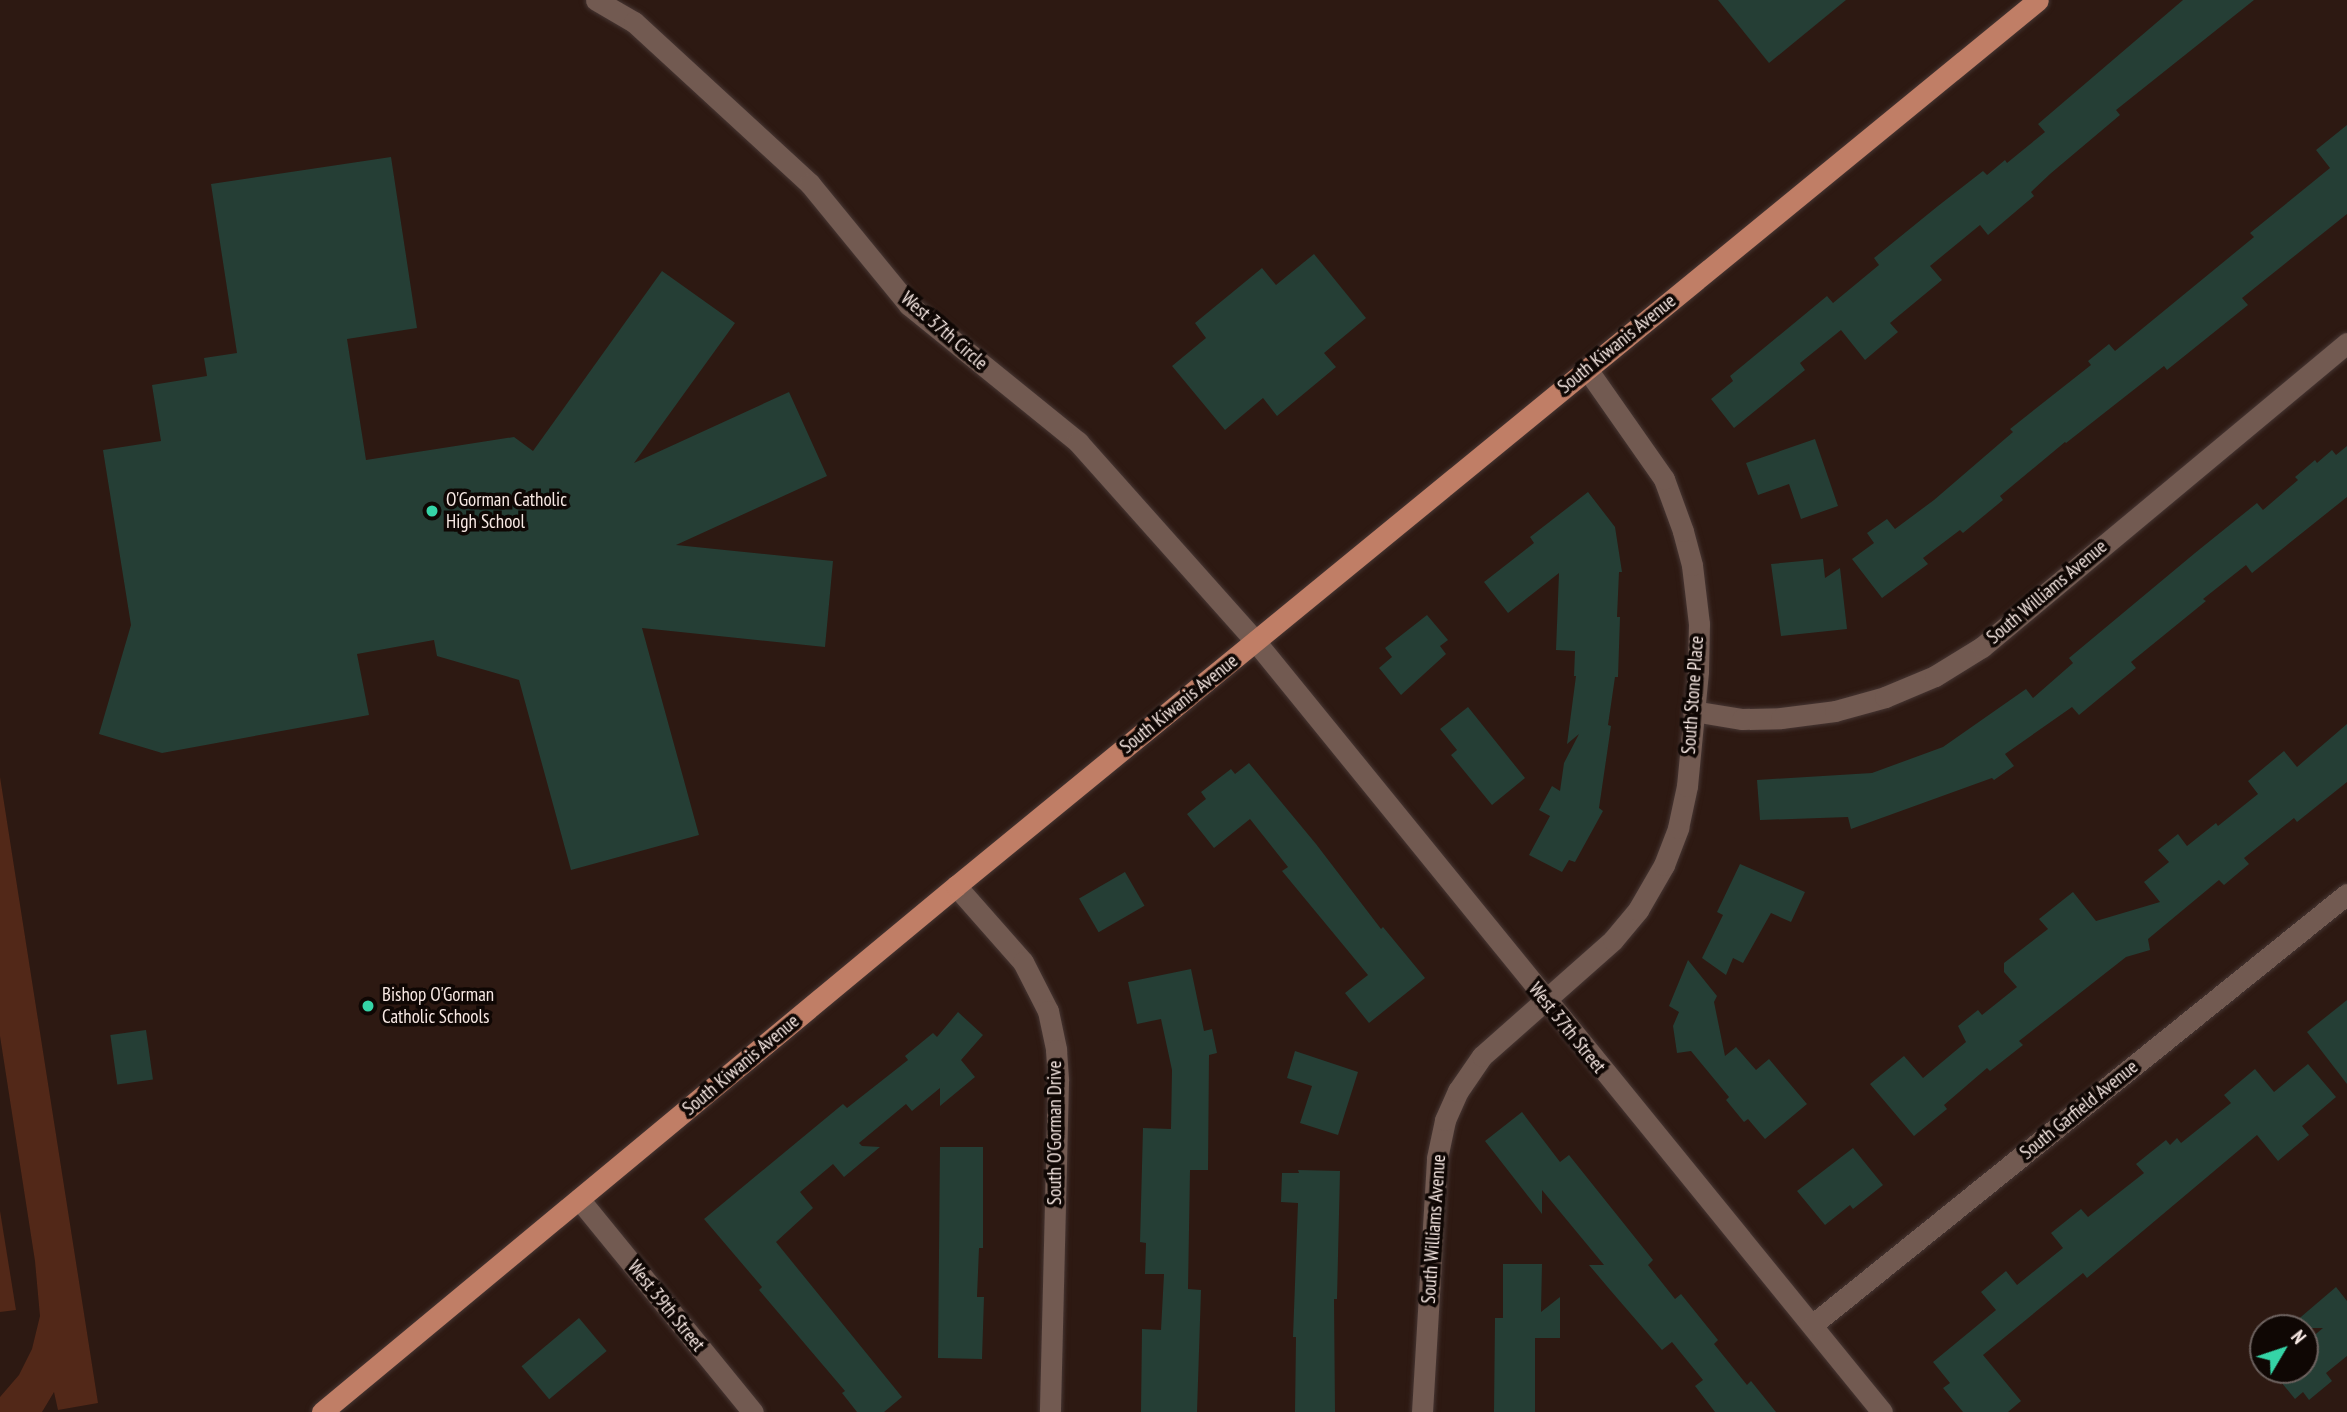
<!DOCTYPE html>
<html>
<head>
<meta charset="utf-8">
<style>
	body { margin:0 }
	#map { position:relative; width:2347px; height:1412px; overflow:hidden; background:#2d1912; font-family:"PT Sans Narrow",sans-serif }
	div>[style] { position:absolute }
	.green>* { inset:0; background:#522818 }
	.building>* { inset:0; background:#253e35; transform-origin:0 0 }
	.roads { filter:drop-shadow(0 0 2px #463633) drop-shadow(0 0 2px #463633) }
	.minor>* { height:21px; margin:-10.5px; padding:0 10.5px; transform-origin:10.5px; border-radius:10.5px; background:#725a51 }
	.major>* { height:21px; margin:-10.5px; padding:0 10.5px; transform-origin:10.5px; border-radius:10.5px; background:#c07e66 }
	.dots>* { width:19px; height:19px; translate:-50% -50%; box-sizing:border-box; border:4px solid #0f0704; border-radius:50% }
	span { translate:-50% -50%; white-space:nowrap; text-align:center; line-height:1.15; -webkit-text-stroke:7px #0f0704; paint-order:stroke }
	.street-label { font-size:19px; color:#f8e9e4 }
	.poi-label { font-size:19px; color:#f8e9e4 }
	.left { translate:0 -50%; text-align:left }
	.north { position:absolute; left:2249px; top:1314px; width:70px; height:70px; box-sizing:border-box; background:#0f0704; border:2px solid #6c615e; border-radius:50%; rotate:51deg; font-size:19px; font-weight:700; line-height:28px; text-align:center; color:#f8e9e4 }
	.north::after { content:''; display:block; margin:auto; width:24px; height:32px; background:#35d4a7; clip-path:polygon(50% 0,100% 100%,50% 72%,0 100%) }
</style>
</head>
<body>
<div id="map">
	<div class="green">
		<div style="clip-path:polygon(0 777px,98px 1403px,58px 1410px,54px 1392px,42px 1412px,0 1412px,0 1397px,19px 1375px,32px 1349px,40px 1316px,35px 1261px,0 1036px)"></div>
		<div style="clip-path:polygon(0 1211px,16px 1310px,0 1312px)"></div>
	</div>
	<div class="building">
		<div style="clip-path:polygon(1718px 0,1846px 0,1769px 63px)"></div>
		<div style="clip-path:polygon(2183px 0,2254px 0,2116px 110px,2120px 115px,2050px 174px,2031px 192px,2034px 196px,1988px 235px,1980px 225px,1930px 266px,1942px 280px,1890px 323px,1898px 332px,1865px 360px,1841px 330px,1800px 363px,1805px 370px,1734px 428px,1711px 399px,1733px 381px,1730px 376px,1827px 296px,1833px 303px,1879px 265px,1874px 258px,1938px 206px,1983px 171px,1987px 175px,2005px 160px,2007px 163px,2045px 132px,2038px 124px)"></div>
		<div style="clip-path:polygon(2347px 125px,2347px 214px,2242px 298px,2248px 305px,2167px 370px,2164px 366px,2066px 443px,2065px 442px,2000px 496px,2003px 500px,1963px 533px,1960px 530px,1923px 558px,1928px 564px,1882px 598px,1852px 559px,1874px 543px,1867px 533px,1887px 519px,1895px 529px,1934px 500px,2013px 432px,2010px 429px,2091px 365px,2088px 361px,2109px 344px,2115px 351px,2254px 237px,2250px 233px,2330px 168px,2316px 150px)"></div>
		<div style="clip-path:polygon(391px 157px,417px 328px,347px 339px,366px 460px,514px 437px,533px 451px,662px 271px,735px 323px,634px 463px,789px 392px,827px 476px,676px 545px,833px 561px,825px 647px,642px 628px,699px 835px,571px 870px,519px 680px,437px 656px,434px 640px,357px 654px,369px 715px,162px 753px,99px 734px,131px 625px,103px 450px,161px 441px,152px 385px,207px 376px,204px 358px,237px 353px,211px 184px)"></div>
		<div style="clip-path:polygon(1314px 254px,1366px 318px,1324px 353px,1336px 367px,1277px 416px,1263px 398px,1225px 430px,1172px 366px,1206px 338px,1195px 323px,1262px 268px,1276px 285px)"></div>
		<div style="clip-path:polygon(1815px 439px,1838px 506px,1801px 519px,1789px 484px,1758px 495px,1746px 463px)"></div>
		<div style="clip-path:polygon(2347px 446px,2347px 497px,2252px 573px,2246px 565px,2203px 599px,2206px 601px,2131px 662px,2136px 668px,2079px 715px,2072px 707px,2005px 754px,2014px 766px,1994px 780px,1992px 778px,1851px 829px,1848px 817px,1760px 820px,1757px 780px,1872px 773px,1943px 747px,2026px 689px,2033px 698px,2073px 663px,2069px 658px,2195px 553px,2257px 503px,2263px 510px,2298px 480px,2295px 477px,2315px 460px,2317px 463px,2332px 450px,2336px 455px)"></div>
		<div style="clip-path:polygon(1588px 492px,1615px 527px,1622px 572px,1619px 572px,1617px 617px,1620px 617px,1618px 677px,1615px 677px,1608px 725px,1611px 726px,1599px 808px,1603px 811px,1575px 862px,1569px 860px,1562px 872px,1529px 855px,1550px 816px,1539px 810px,1552px 786px,1560px 791px,1564px 763px,1579px 734px,1567px 744px,1576px 676px,1574px 676px,1575px 651px,1556px 650px,1559px 573px,1508px 613px,1484px 582px,1534px 543px,1530px 537px)"></div>
		<div style="clip-path:polygon(1823px 559px,1825px 578px,1840px 568px,1847px 629px,1781px 636px,1771px 564px)"></div>
		<div style="clip-path:polygon(1427px 615px,1448px 640px,1440px 646px,1446px 654px,1401px 695px,1379px 668px,1392px 657px,1385px 648px)"></div>
		<div style="clip-path:polygon(1468px 707px,1525px 778px,1492px 805px,1451px 755px,1457px 750px,1440px 729px)"></div>
		<div style="clip-path:polygon(2347px 724px,2347px 782px,2297px 822px,2294px 818px,2244px 858px,2249px 864px,2224px 885px,2219px 880px,2148px 939px,2150px 950px,2126px 957px,2019px 1041px,2023px 1045px,1990px 1071px,1987px 1068px,1944px 1105px,1947px 1109px,1914px 1136px,1870px 1084px,1904px 1056px,1923px 1078px,1966px 1042px,1958px 1026px,1978px 1010px,1982px 1015px,2017px 987px,2004px 972px,2004px 963px,2048px 929px,2039px 919px,2073px 892px,2096px 921px,2160px 902px,2144px 882px,2169px 862px,2158px 850px,2178px 834px,2187px 846px,2216px 823px,2218px 826px,2258px 794px,2248px 781px,2284px 751px,2297px 767px)"></div>
		<div style="clip-path:polygon(1249px 763px,1316px 844px,1381px 929px,1383px 927px,1425px 978px,1369px 1023px,1345px 993px,1368px 975px,1282px 871px,1288px 867px,1250px 819px,1214px 848px,1187px 814px,1206px 799px,1201px 792px,1231px 769px,1235px 774px)"></div>
		<div style="clip-path:polygon(1740px 864px,1805px 892px,1791px 922px,1771px 913px,1743px 963px,1733px 958px,1726px 975px,1702px 958px,1723px 915px,1717px 912px)"></div>
		<div style="left:1125px;top:872px;width:39px;height:53px;rotate:60deg"></div>
		<div style="clip-path:polygon(1688px 960px,1717px 996px,1714px 1002px,1725px 1056px,1736px 1047px,1756px 1070px,1769px 1059px,1807px 1104px,1765px 1139px,1748px 1119px,1744px 1122px,1726px 1100px,1729px 1097px,1691px 1051px,1677px 1053px,1673px 1026px,1679px 1012px,1669px 1006px)"></div>
		<div style="clip-path:polygon(1191px 969px,1204px 1031px,1212px 1029px,1217px 1053px,1209px 1055px,1208px 1170px,1190px 1170px,1188px 1289px,1201px 1290px,1197px 1412px,1141px 1412px,1142px 1329px,1161px 1330px,1164px 1274px,1145px 1274px,1146px 1243px,1140px 1242px,1143px 1128px,1171px 1129px,1172px 1070px,1161px 1019px,1137px 1024px,1128px 982px)"></div>
		<div style="clip-path:polygon(2347px 1000px,2347px 1084px,2307px 1032px)"></div>
		<div style="clip-path:polygon(958px 1012px,983px 1035px,961px 1060px,975px 1077px,940px 1106px,940px 1088px,912px 1111px,906px 1104px,859px 1143px,862px 1146px,880px 1147px,844px 1177px,833px 1164px,800px 1192px,813px 1208px,776px 1242px,902px 1397px,884px 1412px,857px 1412px,842px 1393px,845px 1391px,759px 1290px,762px 1287px,704px 1219px,843px 1104px,847px 1108px,908px 1060px,905px 1056px,933px 1033px,937px 1037px)"></div>
		<div style="left:146px;top:1030px;width:50px;height:36px;rotate:82deg"></div>
		<div style="clip-path:polygon(1295px 1051px,1358px 1072px,1338px 1135px,1300px 1123px,1312px 1086px,1287px 1078px)"></div>
		<div style="clip-path:polygon(2308px 1064px,2336px 1097px,2302px 1126px,2309px 1135px,2278px 1161px,2257px 1135px,2087px 1278px,2083px 1273px,1983px 1355px,2021px 1401px,2008px 1412px,1963px 1412px,1943px 1388px,1950px 1383px,1933px 1362px,1996px 1310px,1981px 1292px,2006px 1271px,2017px 1285px,2063px 1248px,2051px 1233px,2081px 1209px,2088px 1217px,2144px 1173px,2136px 1164px,2166px 1140px,2170px 1145px,2177px 1138px,2181px 1143px,2231px 1103px,2224px 1095px,2255px 1069px,2274px 1092px)"></div>
		<div style="clip-path:polygon(1522px 1112px,1560px 1162px,1569px 1155px,1653px 1260px,1648px 1265px,1675px 1299px,1681px 1294px,1718px 1340px,1714px 1344px,1747px 1385px,1751px 1381px,1776px 1412px,1715px 1412px,1695px 1386px,1703px 1380px,1672px 1342px,1662px 1350px,1611px 1291px,1589px 1265px,1604px 1265px,1542px 1190px,1542px 1214px,1485px 1141px)"></div>
		<div style="clip-path:polygon(940px 1147px,983px 1147px,983px 1248px,979px 1248px,977px 1297px,984px 1297px,982px 1359px,938px 1358px)"></div>
		<div style="clip-path:polygon(1853px 1148px,1883px 1185px,1853px 1209px,1850px 1205px,1825px 1225px,1797px 1191px)"></div>
		<div style="clip-path:polygon(1298px 1170px,1340px 1171px,1337px 1299px,1334px 1299px,1335px 1412px,1295px 1412px,1296px 1337px,1293px 1337px,1298px 1203px,1281px 1202px,1282px 1173px,1299px 1173px)"></div>
		<div style="clip-path:polygon(1503px 1264px,1542px 1264px,1541px 1312px,1560px 1297px,1560px 1338px,1535px 1338px,1535px 1412px,1494px 1412px,1495px 1318px,1503px 1318px)"></div>
		<div style="clip-path:polygon(2336px 1287px,2347px 1301px,2347px 1356px,2326px 1373px,2332px 1381px,2309px 1400px,2303px 1392px,2295px 1399px,2272px 1371px,2305px 1370px,2305px 1343px,2323px 1328px,2288px 1328px)"></div>
		<div style="left:579px;top:1318px;width:43px;height:75px;rotate:50deg"></div>
	</div>
	<div class="roads">
		<div class="minor">
			<div style="left:596px;top:0;width:44px;rotate:30.1deg"></div>
			<div style="left:634px;top:22px;width:239px;rotate:42.6deg"></div>
			<div style="left:810px;top:184px;width:156px;rotate:50.7deg"></div>
			<div style="left:909px;top:305px;width:218px;rotate:39deg"></div>
			<div style="left:1078px;top:442px;width:268px;rotate:48.3deg"></div>
			<div style="left:1256px;top:642px;width:992px;rotate:50.89deg"></div>
			<div style="left:1693px;top:711px;width:50px;rotate:9.3deg"></div>
			<div style="left:1742px;top:719px;width:39px;rotate:-1deg"></div>
			<div style="left:1781px;top:718px;width:54px;rotate:-7.4deg"></div>
			<div style="left:1835px;top:711px;width:52px;rotate:-15.6deg"></div>
			<div style="left:1885px;top:697px;width:54px;rotate:-22.8deg"></div>
			<div style="left:1935px;top:676px;width:55px;rotate:-31.7deg"></div>
			<div style="left:1982px;top:647px;width:475px;rotate:-39.8deg"></div>
			<div style="left:956px;top:886px;width:101px;rotate:48.6deg"></div>
			<div style="left:1023px;top:962px;width:55px;rotate:63deg"></div>
			<div style="left:1048px;top:1011px;width:40px;rotate:78deg"></div>
			<div style="left:1056px;top:1050px;width:31px;rotate:86deg"></div>
			<div style="left:1058px;top:1081px;width:331px;rotate:91.4deg"></div>
			<div style="left:579px;top:1199px;width:275px;rotate:50.8deg"></div>
			<div style="left:1812px;top:1325px;width:687px;rotate:-38.86deg"></div>
			<div style="left:1422px;top:1412px;width:254px;rotate:-86.6deg"></div>
			<div style="left:1437px;top:1158px;width:39px;rotate:-78deg"></div>
			<div style="left:1445px;top:1120px;width:32px;rotate:-66deg"></div>
			<div style="left:1458px;top:1091px;width:42px;rotate:-55.6deg"></div>
			<div style="left:1482px;top:1056px;width:175px;rotate:-41.5deg"></div>
			<div style="left:1613px;top:940px;width:39px;rotate:-50deg"></div>
			<div style="left:1638px;top:910px;width:52px;rotate:-60deg"></div>
			<div style="left:1664px;top:865px;width:40px;rotate:-69deg"></div>
			<div style="left:1678px;top:828px;width:43px;rotate:-77.9deg"></div>
			<div style="left:1687px;top:786px;width:116px;rotate:-84.5deg"></div>
			<div style="left:1698px;top:671px;width:47px;rotate:-88.8deg"></div>
			<div style="left:1699px;top:624px;width:59px;rotate:-96.8deg"></div>
			<div style="left:1692px;top:565px;width:35px;rotate:-105deg"></div>
			<div style="left:1683px;top:531px;width:55px;rotate:-110.1deg"></div>
			<div style="left:1664px;top:479px;width:134px;rotate:-125deg"></div>
		</div>
		<div class="major">
			<div style="left:322px;top:1412px;width:824px;rotate:-39.68deg"></div>
			<div style="left:956px;top:886px;width:1398px;rotate:-39.31deg"></div>
		</div>
	</div>
	<div class="dots">
		<div style="left:432px;top:511px;background:#35d4a7"></div>
		<div style="left:368px;top:1006px;background:#35d4a7"></div>
	</div>
	<div class="street-label">
		<span style="left:944px;top:331px;rotate:41deg">West 37th Circle</span>
		<span style="left:1617px;top:344px;rotate:-39deg">South Kiwanis Avenue</span>
		<span style="left:2047px;top:592px;rotate:-40deg">South Williams Avenue</span>
		<span style="left:1693px;top:695px;rotate:-86deg">South Stone Place</span>
		<span style="left:1179px;top:704px;rotate:-39deg">South Kiwanis Avenue</span>
		<span style="left:1567px;top:1028px;rotate:51deg">West 37th Street</span>
		<span style="left:741px;top:1065px;rotate:-40deg">South Kiwanis Avenue</span>
		<span style="left:2079px;top:1110px;rotate:-39deg">South Garfield Avenue</span>
		<span style="left:1055px;top:1133px;rotate:-90deg">South O'Gorman Drive</span>
		<span style="left:1434px;top:1229px;rotate:-86deg">South Williams Avenue</span>
		<span style="left:666px;top:1306px;rotate:51deg">West 39th Street</span>
	</div>
	<div class="poi-label">
		<span class="left" style="left:446px;top:511px">O'Gorman Catholic<br>High School</span>
		<span class="left" style="left:382px;top:1006px">Bishop O'Gorman<br>Catholic Schools</span>
	</div>
	<div class="north">N</div>
</div>
</body>
</html>
